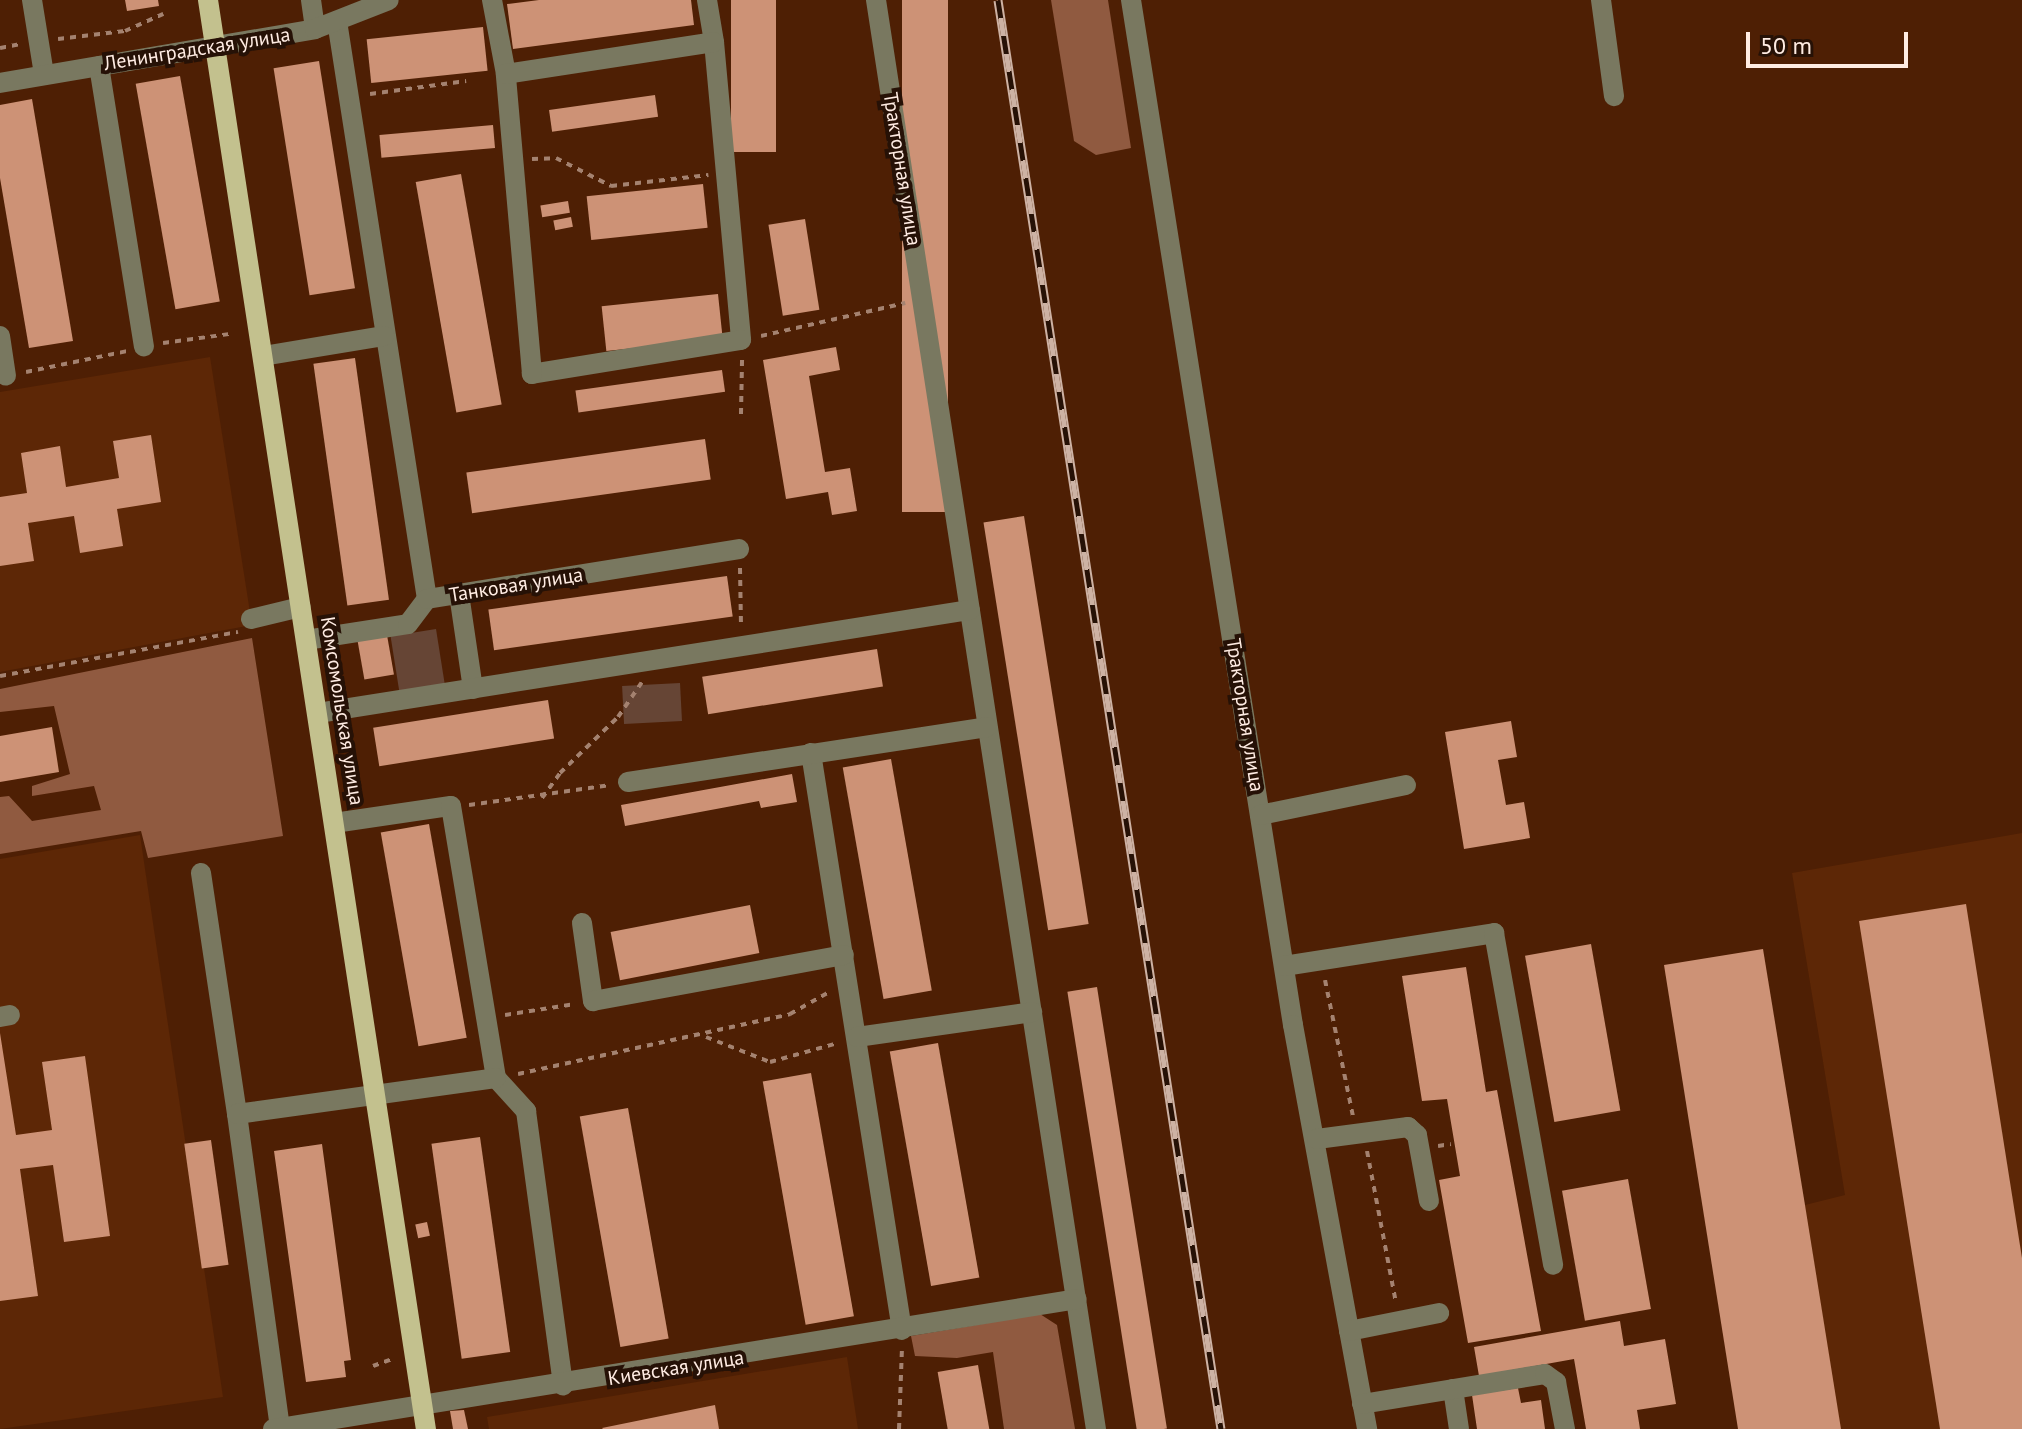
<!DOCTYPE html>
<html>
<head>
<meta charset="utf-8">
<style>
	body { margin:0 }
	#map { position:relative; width:2022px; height:1429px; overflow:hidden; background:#4e1f04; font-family:"PT Sans",sans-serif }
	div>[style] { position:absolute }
	.built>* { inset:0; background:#5d2706 }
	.green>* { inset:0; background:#664535; transform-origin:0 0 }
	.forest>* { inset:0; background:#905a40 }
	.building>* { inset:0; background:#cd9276; transform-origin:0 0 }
	.path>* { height:4px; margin-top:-2px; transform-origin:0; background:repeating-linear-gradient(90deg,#a48270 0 6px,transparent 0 12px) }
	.minor>* { height:20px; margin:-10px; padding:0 10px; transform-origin:10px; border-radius:10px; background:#797860 }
	.major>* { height:20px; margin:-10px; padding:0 10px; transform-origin:10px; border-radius:10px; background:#c3c18e }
	.rail>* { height:9px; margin-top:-4.5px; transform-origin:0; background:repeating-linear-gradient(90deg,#261106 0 18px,#cdb2a4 0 36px); box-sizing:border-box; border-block:2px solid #cdb2a4 }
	span { translate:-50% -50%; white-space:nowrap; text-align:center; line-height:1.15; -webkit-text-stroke:8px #261106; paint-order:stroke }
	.street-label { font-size:20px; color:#ffece3 }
	.scale { position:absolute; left:1746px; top:32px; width:162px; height:36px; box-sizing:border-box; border:4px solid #ffece3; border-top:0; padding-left:10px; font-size:24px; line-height:28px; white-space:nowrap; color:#ffece3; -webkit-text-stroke:6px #261106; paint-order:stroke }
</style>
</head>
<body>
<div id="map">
	<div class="built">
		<div style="clip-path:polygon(210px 357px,252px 625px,0 672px,0 392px)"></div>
		<div style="clip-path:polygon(2022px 833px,2022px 1429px,1840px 1429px,1805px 1205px,1845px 1195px,1792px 873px)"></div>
		<div style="clip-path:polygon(140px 835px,223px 1397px,0 1429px,0 859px)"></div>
		<div style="clip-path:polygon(847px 1357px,858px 1429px,489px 1429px,487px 1417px)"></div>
	</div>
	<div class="green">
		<div style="left:436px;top:629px;width:57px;height:46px;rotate:81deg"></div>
		<div style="left:680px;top:683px;width:38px;height:58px;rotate:87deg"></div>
	</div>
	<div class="forest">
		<div style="clip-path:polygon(1051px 0,1108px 0,1131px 148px,1096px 155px,1074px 141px)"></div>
		<div style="clip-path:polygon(252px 638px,283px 836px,148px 858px,141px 831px,0 854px,0 797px,9px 796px,32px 821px,101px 810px,94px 786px,32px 796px,32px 786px,70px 774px,54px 706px,0 712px,0 689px)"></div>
		<div style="clip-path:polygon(1040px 1314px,1057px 1325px,1075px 1429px,1004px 1429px,993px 1352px,957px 1358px,915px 1356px,911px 1336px)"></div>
	</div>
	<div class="building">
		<div style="clip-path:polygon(125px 0,158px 0,159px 6px,127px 11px)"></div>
		<div style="clip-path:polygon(539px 0,691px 0,694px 25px,513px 49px,507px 4px)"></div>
		<div style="left:731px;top:0;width:45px;height:152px"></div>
		<div style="left:902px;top:0;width:46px;height:512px"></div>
		<div style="left:483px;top:27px;width:44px;height:117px;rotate:84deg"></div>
		<div style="left:319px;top:61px;width:230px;height:46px;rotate:81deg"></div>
		<div style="left:180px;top:76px;width:229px;height:45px;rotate:80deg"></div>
		<div style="left:655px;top:95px;width:22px;height:107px;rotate:82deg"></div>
		<div style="clip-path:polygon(32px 99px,73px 341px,29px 348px,0 178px,0 105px)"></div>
		<div style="left:493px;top:125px;width:23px;height:114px;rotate:85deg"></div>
		<div style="left:461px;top:174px;width:234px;height:46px;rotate:80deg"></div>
		<div style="left:703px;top:184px;width:44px;height:117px;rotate:84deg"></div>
		<div style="left:568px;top:201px;width:12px;height:28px;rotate:81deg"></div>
		<div style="left:571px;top:217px;width:10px;height:18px;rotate:79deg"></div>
		<div style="left:805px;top:219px;width:92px;height:37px;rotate:81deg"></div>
		<div style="left:718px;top:294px;width:45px;height:117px;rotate:84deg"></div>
		<div style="clip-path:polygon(836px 347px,840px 370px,809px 376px,825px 472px,850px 468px,857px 511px,832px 515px,828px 492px,786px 499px,763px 360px)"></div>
		<div style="left:355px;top:358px;width:244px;height:42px;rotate:82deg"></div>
		<div style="left:722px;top:370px;width:22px;height:148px;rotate:82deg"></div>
		<div style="clip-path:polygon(151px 435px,161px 502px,117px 509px,123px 546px,80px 553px,74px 516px,28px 523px,34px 561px,0 566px,0 497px,27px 493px,21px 453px,60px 446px,66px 487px,119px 478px,113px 441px)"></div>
		<div style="left:705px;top:439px;width:41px;height:241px;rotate:82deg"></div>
		<div style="left:1024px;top:516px;width:413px;height:41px;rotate:81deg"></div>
		<div style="left:727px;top:576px;width:41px;height:241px;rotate:82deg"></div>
		<div style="left:387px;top:635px;width:40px;height:30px;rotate:80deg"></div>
		<div style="left:877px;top:649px;width:38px;height:177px;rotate:81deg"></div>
		<div style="left:548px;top:700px;width:39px;height:177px;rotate:81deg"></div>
		<div style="clip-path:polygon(1511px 721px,1517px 757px,1498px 760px,1506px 805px,1524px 802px,1530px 838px,1464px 849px,1445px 732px)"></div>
		<div style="clip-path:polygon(52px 727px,59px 772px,0 782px,0 736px)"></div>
		<div style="left:891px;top:759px;width:235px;height:49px;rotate:80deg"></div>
		<div style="clip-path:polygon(792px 774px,797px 802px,761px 808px,759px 801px,625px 826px,621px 805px)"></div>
		<div style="left:429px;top:824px;width:217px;height:49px;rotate:80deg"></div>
		<div style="clip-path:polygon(1966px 904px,2022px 1258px,2022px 1429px,1940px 1429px,1859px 921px)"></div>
		<div style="left:750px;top:905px;width:49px;height:142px;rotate:79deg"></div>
		<div style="left:1591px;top:944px;width:169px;height:67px;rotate:80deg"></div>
		<div style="clip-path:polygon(1763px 949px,1805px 1205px,1841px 1429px,1738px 1429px,1664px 965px)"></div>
		<div style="clip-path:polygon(1466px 967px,1486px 1092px,1497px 1090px,1541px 1331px,1468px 1343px,1439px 1180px,1460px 1176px,1447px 1099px,1422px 1101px,1402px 976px)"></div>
		<div style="left:1097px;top:987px;width:447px;height:30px;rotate:81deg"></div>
		<div style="clip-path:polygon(0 1033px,16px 1135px,52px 1130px,42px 1062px,85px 1056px,110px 1236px,64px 1242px,53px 1165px,20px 1169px,38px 1296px,0 1301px)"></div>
		<div style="left:938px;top:1043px;width:238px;height:49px;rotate:80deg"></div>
		<div style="left:811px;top:1073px;width:247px;height:49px;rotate:80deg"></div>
		<div style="left:628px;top:1108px;width:234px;height:49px;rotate:80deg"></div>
		<div style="left:480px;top:1137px;width:217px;height:49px;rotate:82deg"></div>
		<div style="left:211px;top:1140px;width:126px;height:27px;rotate:82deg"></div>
		<div style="clip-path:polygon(322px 1144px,351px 1360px,344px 1361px,346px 1377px,306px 1382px,274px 1151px)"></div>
		<div style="left:1628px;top:1179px;width:132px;height:67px;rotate:80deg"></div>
		<div style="left:427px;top:1222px;width:14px;height:12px;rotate:78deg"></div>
		<div style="clip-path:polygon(1620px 1321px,1624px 1346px,1665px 1339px,1676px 1404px,1637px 1410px,1640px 1429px,1586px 1429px,1574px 1359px,1479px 1376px,1474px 1347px)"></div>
		<div style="left:978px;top:1365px;width:65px;height:41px;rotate:80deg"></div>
		<div style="clip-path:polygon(1518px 1388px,1521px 1403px,1541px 1400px,1545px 1429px,1477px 1429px,1472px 1395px)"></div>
		<div style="clip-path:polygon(715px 1405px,719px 1429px,603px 1429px,602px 1428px)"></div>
		<div style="clip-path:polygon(464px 1410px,468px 1429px,453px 1429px,450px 1411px)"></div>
	</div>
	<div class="path">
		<div style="left:58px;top:39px;width:67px;rotate:-6.8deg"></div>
		<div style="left:125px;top:31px;width:42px;rotate:-24.1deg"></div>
		<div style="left:0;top:48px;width:21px;rotate:-11deg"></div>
		<div style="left:370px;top:94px;width:97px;rotate:-7.7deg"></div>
		<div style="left:532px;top:159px;width:24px;rotate:-2deg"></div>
		<div style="left:556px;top:158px;width:62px;rotate:27deg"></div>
		<div style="left:611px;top:186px;width:98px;rotate:-6.5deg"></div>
		<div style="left:761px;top:336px;width:148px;rotate:-12.9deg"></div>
		<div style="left:163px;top:343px;width:68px;rotate:-7.7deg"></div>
		<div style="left:26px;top:372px;width:103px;rotate:-11.7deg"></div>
		<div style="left:741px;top:414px;width:54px;rotate:-88.9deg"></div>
		<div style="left:740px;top:568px;width:58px;rotate:89deg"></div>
		<div style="left:0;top:676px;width:242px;rotate:-10.5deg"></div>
		<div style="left:542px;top:798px;width:31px;rotate:-54deg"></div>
		<div style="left:560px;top:773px;width:81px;rotate:-44deg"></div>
		<div style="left:618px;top:717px;width:42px;rotate:-55.6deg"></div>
		<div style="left:469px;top:805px;width:143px;rotate:-8deg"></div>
		<div style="left:1325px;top:980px;width:139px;rotate:78.4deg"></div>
		<div style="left:505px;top:1015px;width:71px;rotate:-8.9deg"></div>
		<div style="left:706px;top:1037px;width:69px;rotate:21.3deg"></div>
		<div style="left:770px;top:1062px;width:71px;rotate:-15.6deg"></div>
		<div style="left:518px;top:1074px;width:279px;rotate:-12.4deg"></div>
		<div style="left:790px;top:1014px;width:45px;rotate:-29.4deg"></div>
		<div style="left:1438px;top:1146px;width:13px;rotate:-9deg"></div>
		<div style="left:1367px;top:1151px;width:155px;rotate:79.2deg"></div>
		<div style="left:373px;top:1366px;width:23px;rotate:-20deg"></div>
		<div style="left:899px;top:1429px;width:82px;rotate:-87.9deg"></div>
	</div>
	<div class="minor">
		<div style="left:32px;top:0;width:75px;rotate:80.8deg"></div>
		<div style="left:311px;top:0;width:29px;rotate:82deg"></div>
		<div style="left:492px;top:0;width:75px;rotate:79.3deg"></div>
		<div style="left:707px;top:0;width:43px;rotate:80.5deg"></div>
		<div style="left:714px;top:42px;width:299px;rotate:84.8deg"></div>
		<div style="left:741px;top:340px;width:212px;rotate:170.8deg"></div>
		<div style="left:532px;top:374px;width:301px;rotate:-95deg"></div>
		<div style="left:506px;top:74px;width:210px;rotate:-8.7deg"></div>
		<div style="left:876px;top:0;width:1446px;rotate:81.25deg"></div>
		<div style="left:1131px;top:0;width:1038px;rotate:81.02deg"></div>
		<div style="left:1293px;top:1025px;width:411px;rotate:79.6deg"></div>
		<div style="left:1601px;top:0;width:97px;rotate:82.3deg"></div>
		<div style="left:337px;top:21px;width:585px;rotate:81.15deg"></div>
		<div style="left:99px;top:66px;width:284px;rotate:80.9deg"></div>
		<div style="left:0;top:83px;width:320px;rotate:-9.7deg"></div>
		<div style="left:315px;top:29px;width:79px;rotate:-21.4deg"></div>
		<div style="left:0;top:336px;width:40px;rotate:81.5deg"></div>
		<div style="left:263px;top:356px;width:123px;rotate:-9.4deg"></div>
		<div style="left:459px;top:594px;width:96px;rotate:81.6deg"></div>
		<div style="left:251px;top:619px;width:51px;rotate:-13.5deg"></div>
		<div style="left:306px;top:640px;width:103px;rotate:-8.9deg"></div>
		<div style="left:408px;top:624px;width:31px;rotate:-53deg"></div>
		<div style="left:427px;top:599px;width:316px;rotate:-9.1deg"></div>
		<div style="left:318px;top:713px;width:660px;rotate:-8.98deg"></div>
		<div style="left:811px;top:753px;width:584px;rotate:81.04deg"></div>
		<div style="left:628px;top:782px;width:363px;rotate:-8.7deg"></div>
		<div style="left:1260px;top:815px;width:149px;rotate:-11.6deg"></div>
		<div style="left:334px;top:823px;width:118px;rotate:-8.3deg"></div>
		<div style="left:451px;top:806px;width:276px;rotate:80.6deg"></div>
		<div style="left:496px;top:1078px;width:45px;rotate:47.7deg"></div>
		<div style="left:526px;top:1111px;width:277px;rotate:82.3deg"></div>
		<div style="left:201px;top:873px;width:244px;rotate:81.5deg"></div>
		<div style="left:582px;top:923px;width:79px;rotate:82deg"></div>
		<div style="left:593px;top:1001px;width:255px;rotate:-10.4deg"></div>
		<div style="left:1284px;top:966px;width:213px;rotate:-8.9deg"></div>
		<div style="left:1494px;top:933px;width:337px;rotate:79.9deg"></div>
		<div style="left:0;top:1017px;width:10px;rotate:-11deg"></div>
		<div style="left:857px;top:1037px;width:177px;rotate:-8.1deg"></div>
		<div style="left:1317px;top:1139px;width:92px;rotate:-7.5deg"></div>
		<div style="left:1408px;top:1127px;width:12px;rotate:42deg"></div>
		<div style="left:1417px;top:1135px;width:67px;rotate:79.7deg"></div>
		<div style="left:1349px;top:1331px;width:92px;rotate:-11.3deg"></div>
		<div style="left:1453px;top:1389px;width:40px;rotate:81.5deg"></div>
		<div style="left:1362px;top:1404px;width:185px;rotate:-9.3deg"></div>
		<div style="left:1545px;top:1374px;width:14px;rotate:36deg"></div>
		<div style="left:1556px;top:1382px;width:48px;rotate:79.2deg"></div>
		<div style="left:280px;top:1428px;width:317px;rotate:-97.8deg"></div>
		<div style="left:237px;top:1114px;width:261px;rotate:-7.9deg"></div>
		<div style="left:273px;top:1429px;width:814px;rotate:-9.18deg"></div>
	</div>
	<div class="major">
		<div style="left:208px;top:0;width:1446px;rotate:81.33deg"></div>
	</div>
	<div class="rail">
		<div style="left:998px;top:0;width:1446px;rotate:81.13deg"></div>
	</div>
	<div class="street-label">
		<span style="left:197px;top:49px;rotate:-9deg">Ленинградская улица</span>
		<span style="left:902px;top:169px;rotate:81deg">Тракторная улица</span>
		<span style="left:516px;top:585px;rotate:-9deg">Танковая улица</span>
		<span style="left:342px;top:711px;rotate:81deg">Комсомольская улица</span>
		<span style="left:1245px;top:715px;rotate:81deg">Тракторная улица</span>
		<span style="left:676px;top:1368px;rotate:-9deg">Киевская улица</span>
	</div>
	<div class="scale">50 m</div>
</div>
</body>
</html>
